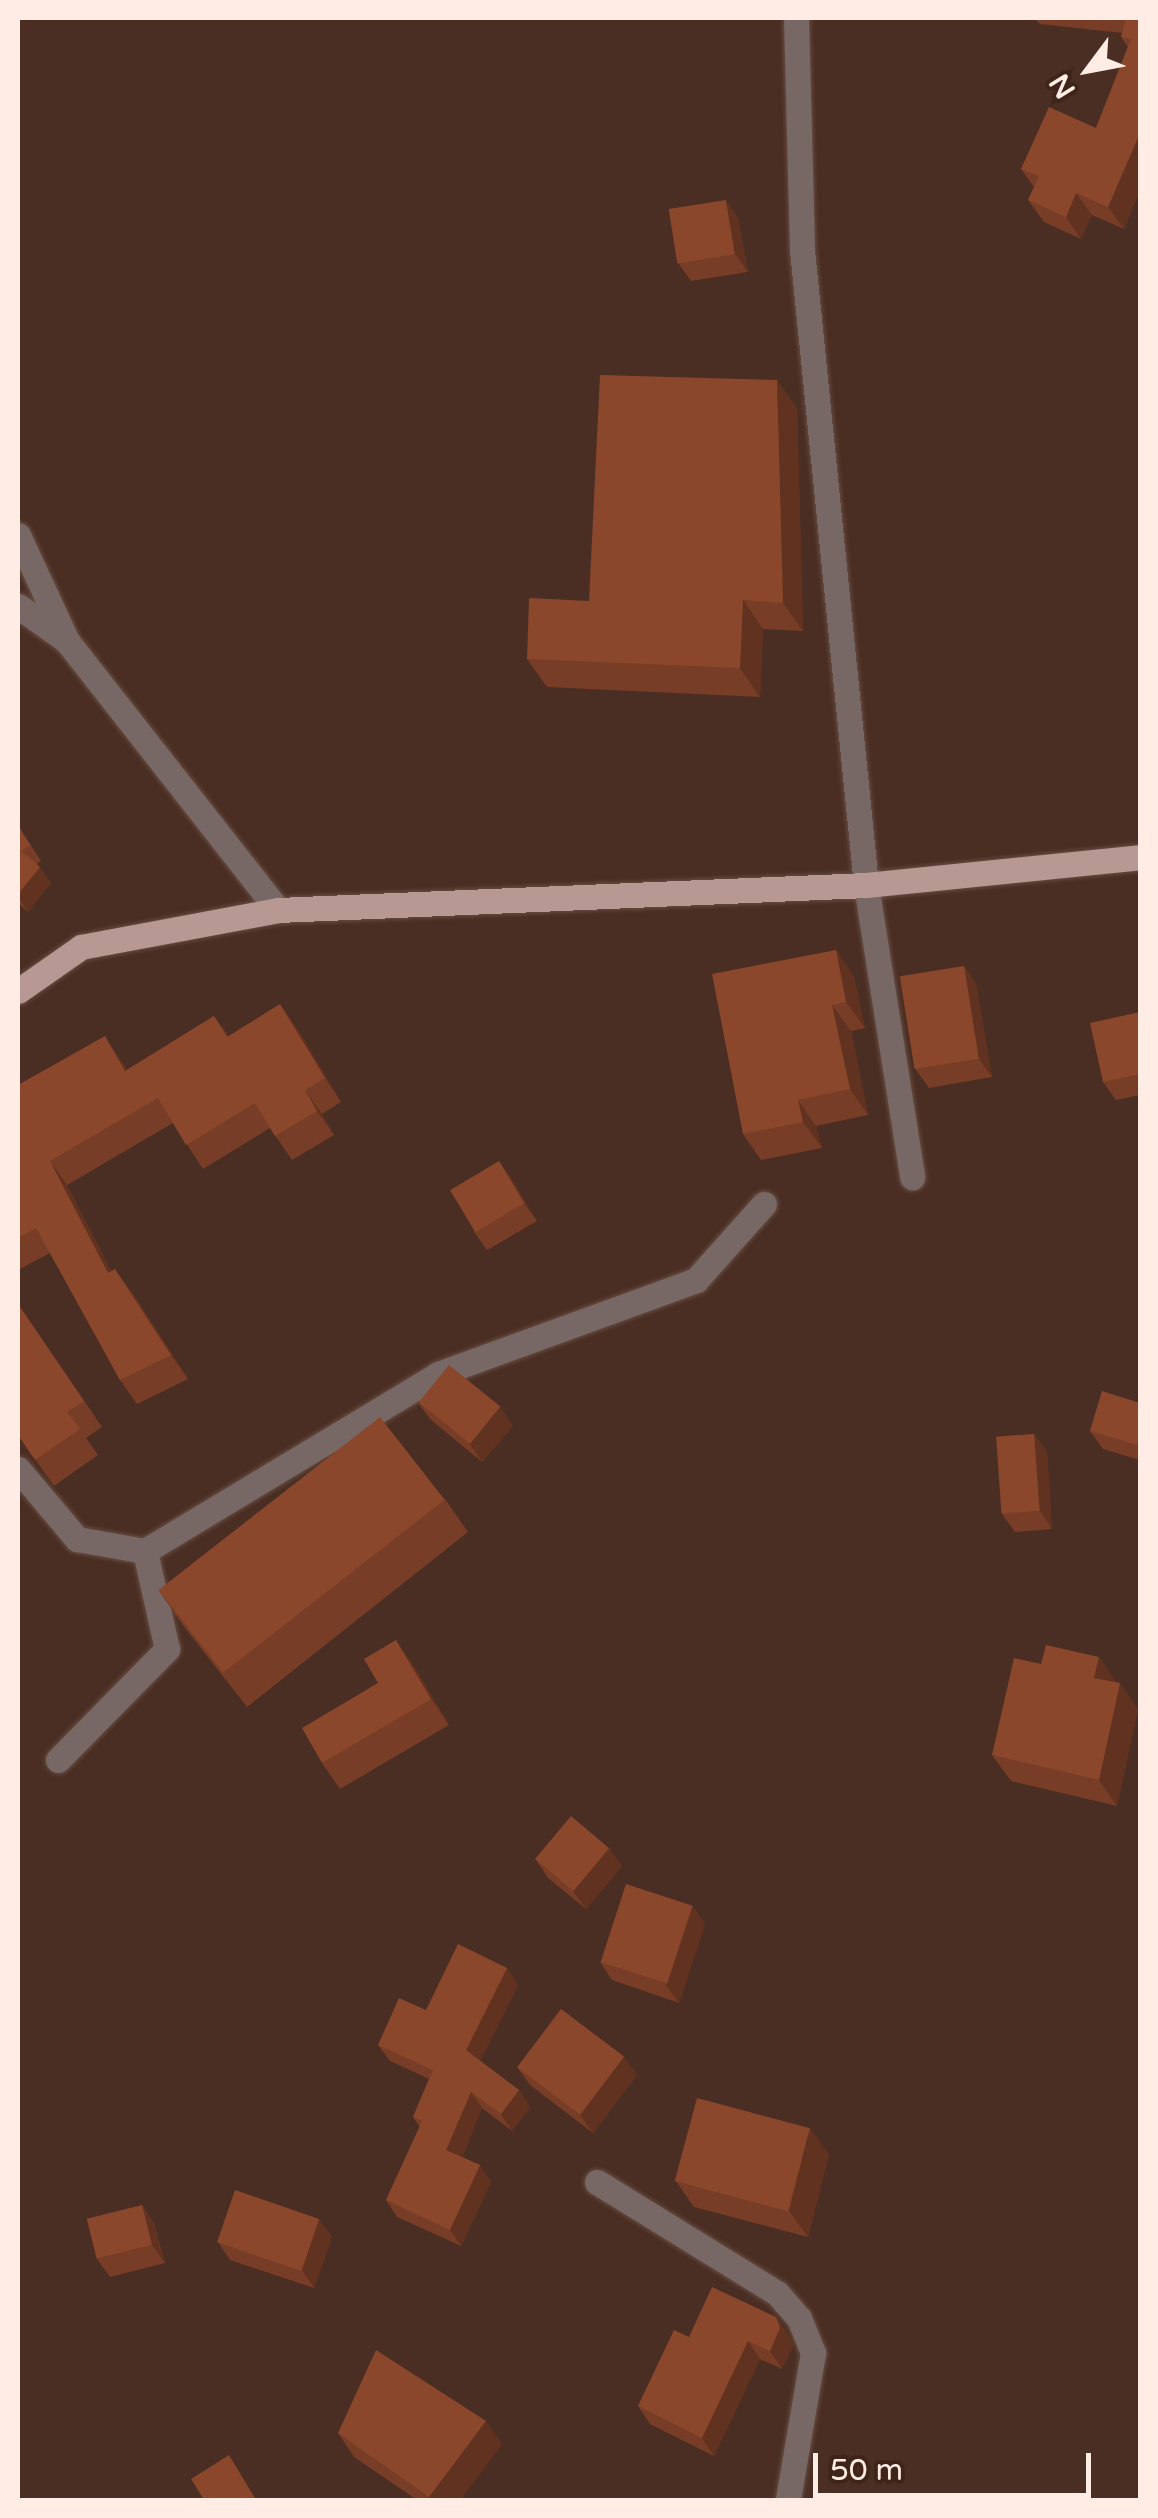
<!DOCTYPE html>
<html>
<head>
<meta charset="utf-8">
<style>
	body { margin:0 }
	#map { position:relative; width:1158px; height:2518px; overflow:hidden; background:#4a2e23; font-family:"Varela Round",sans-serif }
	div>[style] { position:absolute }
	.roads { filter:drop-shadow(0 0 2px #674c42) drop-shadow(0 0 2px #674c42) }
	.minor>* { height:25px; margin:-12.5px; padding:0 12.5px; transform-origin:12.5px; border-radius:12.5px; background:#776865 }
	.major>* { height:25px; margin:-12.5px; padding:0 12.5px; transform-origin:12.5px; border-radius:12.5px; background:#b79893 }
	.wall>* { inset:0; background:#773d26 }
	.shaded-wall>* { inset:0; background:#61321f }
	.building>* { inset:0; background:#8a472c; transform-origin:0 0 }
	span { translate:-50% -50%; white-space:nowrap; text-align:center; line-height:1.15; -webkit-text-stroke:10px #3f241a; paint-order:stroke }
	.frame { position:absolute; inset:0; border:20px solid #ffece5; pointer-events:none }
	.north { position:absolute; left:1038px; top:20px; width:100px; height:100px; -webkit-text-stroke:8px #3f241a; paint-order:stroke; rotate:238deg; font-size:28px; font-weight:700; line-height:40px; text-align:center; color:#ffece5 }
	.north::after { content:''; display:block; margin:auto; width:35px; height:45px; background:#ffece5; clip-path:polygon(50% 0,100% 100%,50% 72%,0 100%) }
	.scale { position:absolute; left:813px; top:2453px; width:278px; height:45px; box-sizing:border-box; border:5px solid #ffece5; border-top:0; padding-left:12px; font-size:30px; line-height:35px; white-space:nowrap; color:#ffece5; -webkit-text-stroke:8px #3f241a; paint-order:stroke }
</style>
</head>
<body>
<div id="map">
	<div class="roads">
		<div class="minor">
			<div style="left:796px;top:18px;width:232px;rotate:88.5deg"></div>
			<div style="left:802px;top:250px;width:638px;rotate:84.24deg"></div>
			<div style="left:866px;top:885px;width:296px;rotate:81deg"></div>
			<div style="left:18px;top:535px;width:117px;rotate:65.2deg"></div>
			<div style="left:67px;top:641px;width:342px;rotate:51.9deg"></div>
			<div style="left:18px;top:606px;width:60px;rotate:35.5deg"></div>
			<div style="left:18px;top:1469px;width:92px;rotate:49.9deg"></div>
			<div style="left:77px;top:1539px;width:69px;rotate:10deg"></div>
			<div style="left:145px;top:1551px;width:342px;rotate:-31.1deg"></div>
			<div style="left:438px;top:1374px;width:275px;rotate:-20deg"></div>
			<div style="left:696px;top:1280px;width:102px;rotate:-48.2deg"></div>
			<div style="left:58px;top:1760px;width:156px;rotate:-45.5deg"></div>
			<div style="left:167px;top:1649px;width:100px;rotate:-102.7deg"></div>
			<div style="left:597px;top:2182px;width:211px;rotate:31.7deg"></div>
			<div style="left:777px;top:2293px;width:33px;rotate:49deg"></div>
			<div style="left:799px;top:2318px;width:38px;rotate:68deg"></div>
			<div style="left:813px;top:2353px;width:149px;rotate:99.7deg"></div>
		</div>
		<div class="major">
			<div style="left:18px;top:991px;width:77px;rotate:-34.9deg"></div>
			<div style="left:81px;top:947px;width:200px;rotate:-10.6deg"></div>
			<div style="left:278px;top:910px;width:589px;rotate:-2.43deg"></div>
			<div style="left:866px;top:885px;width:275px;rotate:-5.8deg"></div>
		</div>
	</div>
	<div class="wall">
		<div style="clip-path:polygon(1035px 18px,1140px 18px,1140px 190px,1124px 229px,1092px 215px,1081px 239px,1044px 222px,1028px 200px,1034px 187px,1021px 169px,1096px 128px,1128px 47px,1121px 37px,1122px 33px,1040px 24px)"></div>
		<div style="clip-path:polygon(738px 218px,748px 272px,691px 281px,678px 263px)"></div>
		<div style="clip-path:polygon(797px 408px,803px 631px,763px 629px,760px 697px,547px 687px,527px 659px)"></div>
		<div style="clip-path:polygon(18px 825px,41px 861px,37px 864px,51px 883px,28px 912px,18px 903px)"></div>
		<div style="clip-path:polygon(836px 950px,854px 977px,865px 1028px,851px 1031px,868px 1115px,816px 1126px,822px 1148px,761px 1160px,743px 1134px)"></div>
		<div style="clip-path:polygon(964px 966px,976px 984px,992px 1077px,929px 1088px,916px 1070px)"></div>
		<div style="clip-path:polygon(1140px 1012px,1140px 1095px,1116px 1100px,1103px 1082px)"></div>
		<div style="clip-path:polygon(214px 1016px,228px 1036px,297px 1028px,341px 1102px,322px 1114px,334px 1135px,292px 1160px,270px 1128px,203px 1169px,173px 1123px,67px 1185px,111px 1271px,132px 1292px,188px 1379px,137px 1404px,120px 1380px,50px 1253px,18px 1270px,18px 1085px,121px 1060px,127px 1070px)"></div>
		<div style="clip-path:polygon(499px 1161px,537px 1221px,487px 1250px,474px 1232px)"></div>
		<div style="clip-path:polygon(18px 1304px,102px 1427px,86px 1438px,98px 1455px,54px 1486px,18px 1435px)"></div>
		<div style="clip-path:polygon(417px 1401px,500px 1407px,513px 1426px,482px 1462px,430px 1419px)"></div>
		<div style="clip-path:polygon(1140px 1403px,1140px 1460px,1103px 1449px,1090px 1431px)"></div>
		<div style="clip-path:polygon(1034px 1434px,1047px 1452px,1052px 1529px,1015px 1532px,1002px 1514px)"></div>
		<div style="clip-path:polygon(445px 1499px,468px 1532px,247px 1707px,182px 1624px,159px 1591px)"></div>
		<div style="clip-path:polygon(414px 1666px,449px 1725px,340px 1789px,322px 1763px)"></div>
		<div style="clip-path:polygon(1116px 1683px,1138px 1709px,1117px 1806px,1011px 1781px,992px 1755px)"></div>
		<div style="clip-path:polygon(536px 1860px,622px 1866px,586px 1909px,548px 1878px)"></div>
		<div style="clip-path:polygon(692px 1906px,705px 1924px,679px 2003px,612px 1980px,600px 1962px)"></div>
		<div style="clip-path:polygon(507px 1968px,518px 1985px,480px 2061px,519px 2090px,530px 2107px,512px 2131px,482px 2108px,462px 2157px,480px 2165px,491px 2182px,461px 2246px,397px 2217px,386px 2200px,420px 2127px,413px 2117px,429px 2079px,390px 2061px,378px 2045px,426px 2010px)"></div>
		<div style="clip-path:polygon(624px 2057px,637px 2075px,593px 2133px,530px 2085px,517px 2067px)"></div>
		<div style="clip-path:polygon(829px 2154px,808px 2237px,694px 2207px,676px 2181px)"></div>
		<div style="clip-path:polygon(142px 2205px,154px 2223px,165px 2263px,110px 2277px,97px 2259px)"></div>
		<div style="clip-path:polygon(319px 2219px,332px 2237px,314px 2288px,230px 2260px,218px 2242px)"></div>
		<div style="clip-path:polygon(776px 2317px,788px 2335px,793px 2346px,782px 2369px,760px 2359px,714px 2456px,650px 2424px,638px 2406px)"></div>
		<div style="clip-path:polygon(338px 2433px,502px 2444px,460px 2500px,417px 2500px,354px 2457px)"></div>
	</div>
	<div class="shaded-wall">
		<div style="clip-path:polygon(1140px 133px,1140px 190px,1124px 229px,1108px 207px)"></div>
		<div style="clip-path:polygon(1076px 193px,1092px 215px,1081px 239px,1066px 217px)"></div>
		<div style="clip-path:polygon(726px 200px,738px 218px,748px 272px,735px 254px)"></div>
		<div style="clip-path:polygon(777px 380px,797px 408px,803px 631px,783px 603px)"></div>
		<div style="clip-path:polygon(743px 600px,763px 629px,760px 697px,740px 668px)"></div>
		<div style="clip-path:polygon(40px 867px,51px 883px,28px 912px,18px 897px,18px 894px)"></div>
		<div style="clip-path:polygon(836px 950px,854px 977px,865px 1028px,846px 1002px)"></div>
		<div style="clip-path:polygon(964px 966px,976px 984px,992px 1077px,979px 1059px)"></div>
		<div style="clip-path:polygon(280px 1004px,297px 1028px,341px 1102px,325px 1078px)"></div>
		<div style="clip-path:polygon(832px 1005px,851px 1031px,868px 1115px,850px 1089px)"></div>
		<div style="clip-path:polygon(105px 1036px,121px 1060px,142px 1095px,125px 1071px)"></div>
		<div style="clip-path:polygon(305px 1090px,322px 1114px,334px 1135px,317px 1111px)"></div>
		<div style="clip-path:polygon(798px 1100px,816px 1126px,822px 1148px,803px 1122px)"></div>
		<div style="clip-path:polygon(50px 1161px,67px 1185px,124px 1297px,108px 1273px)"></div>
		<div style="clip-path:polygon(499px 1161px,512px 1179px,537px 1221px,524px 1203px)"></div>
		<div style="clip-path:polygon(115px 1269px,132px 1292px,188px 1379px,171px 1355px)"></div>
		<div style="clip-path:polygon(500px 1407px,513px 1426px,482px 1462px,470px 1444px)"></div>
		<div style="clip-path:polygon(1034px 1434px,1047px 1452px,1052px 1529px,1040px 1511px)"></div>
		<div style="clip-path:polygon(396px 1640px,414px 1666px,449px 1725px,431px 1699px)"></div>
		<div style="clip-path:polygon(1099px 1657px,1117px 1683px,1094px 1678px)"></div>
		<div style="clip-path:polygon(1120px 1683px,1138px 1709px,1117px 1806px,1099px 1780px)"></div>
		<div style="clip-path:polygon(609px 1848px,622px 1866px,586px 1909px,573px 1891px)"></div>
		<div style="clip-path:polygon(692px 1906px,705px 1924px,679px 2003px,666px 1985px)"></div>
		<div style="clip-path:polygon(507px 1968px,518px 1985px,477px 2067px,466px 2050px)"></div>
		<div style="clip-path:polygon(624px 2057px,637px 2075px,593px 2133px,580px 2115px)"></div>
		<div style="clip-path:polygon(519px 2090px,530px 2107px,512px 2131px,501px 2114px)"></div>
		<div style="clip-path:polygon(471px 2092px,482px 2108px,458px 2166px,446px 2150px)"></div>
		<div style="clip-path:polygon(810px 2128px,829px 2154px,808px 2237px,789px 2211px)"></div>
		<div style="clip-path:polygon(480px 2165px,491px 2182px,461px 2246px,450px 2230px)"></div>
		<div style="clip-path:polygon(142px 2205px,154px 2223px,165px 2263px,152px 2245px)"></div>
		<div style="clip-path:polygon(319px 2219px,332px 2237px,314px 2288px,302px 2270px)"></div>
		<div style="clip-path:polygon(776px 2317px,788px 2335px,793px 2346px,782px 2369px,770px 2351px)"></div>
		<div style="clip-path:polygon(748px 2341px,760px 2359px,714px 2456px,702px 2438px)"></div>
		<div style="clip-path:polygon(486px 2421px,502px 2444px,460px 2500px,432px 2500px,429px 2497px)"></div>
	</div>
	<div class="building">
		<div style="clip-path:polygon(1126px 18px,1140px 18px,1140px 133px,1108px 207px,1076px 193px,1066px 217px,1028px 200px,1039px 176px,1021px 169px,1049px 107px,1096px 128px,1131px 39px,1121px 37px)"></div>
		<div style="left:726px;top:200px;width:55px;height:58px;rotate:81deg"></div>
		<div style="clip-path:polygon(600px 375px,777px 380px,783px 603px,743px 600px,740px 668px,527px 659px,529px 598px,589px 601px)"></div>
		<div style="clip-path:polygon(18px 826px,30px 845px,21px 851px,40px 867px,18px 894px)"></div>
		<div style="clip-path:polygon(836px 950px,846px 1002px,832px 1005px,850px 1089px,798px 1100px,803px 1122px,743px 1134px,712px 974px)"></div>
		<div style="left:964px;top:966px;width:94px;height:65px;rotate:81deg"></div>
		<div style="clip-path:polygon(280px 1004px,325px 1078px,305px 1090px,317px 1111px,275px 1136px,255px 1103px,186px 1145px,158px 1098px,50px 1161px,108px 1273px,115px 1269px,171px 1355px,120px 1380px,36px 1228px,18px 1238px,18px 1085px,105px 1036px,125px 1071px,214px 1016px,227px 1037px)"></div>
		<div style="clip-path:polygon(1140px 1012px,1140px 1074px,1103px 1082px,1090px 1023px)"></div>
		<div style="left:499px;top:1161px;width:49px;height:57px;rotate:59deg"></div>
		<div style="clip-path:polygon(18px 1304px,84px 1401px,67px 1412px,80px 1429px,35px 1460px,18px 1435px)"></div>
		<div style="left:449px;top:1365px;width:66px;height:48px;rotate:39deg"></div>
		<div style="clip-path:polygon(1102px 1391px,1140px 1403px,1140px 1434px,1137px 1445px,1090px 1431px)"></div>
		<div style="left:380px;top:1417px;width:105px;height:281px;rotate:52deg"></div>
		<div style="left:1034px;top:1434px;width:77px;height:38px;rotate:86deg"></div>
		<div style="clip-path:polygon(396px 1640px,431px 1699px,322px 1763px,302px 1728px,378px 1683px,364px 1659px)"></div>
		<div style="clip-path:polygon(1046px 1645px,1099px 1657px,1094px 1678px,1120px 1683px,1099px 1780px,992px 1755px,1014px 1658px,1041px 1664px)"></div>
		<div style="left:571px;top:1816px;width:50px;height:56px;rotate:40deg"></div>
		<div style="left:626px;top:1884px;width:70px;height:82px;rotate:18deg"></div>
		<div style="clip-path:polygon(458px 1944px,507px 1968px,466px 2050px,519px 2090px,501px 2114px,471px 2092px,446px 2150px,480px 2165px,450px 2230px,386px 2200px,422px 2121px,413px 2117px,433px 2070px,378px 2045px,399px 1998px,426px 2010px)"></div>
		<div style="left:561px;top:2009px;width:79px;height:73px;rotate:37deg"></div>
		<div style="left:697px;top:2098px;width:117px;height:86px;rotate:15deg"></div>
		<div style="left:235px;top:2190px;width:89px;height:55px;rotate:19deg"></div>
		<div style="left:142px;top:2205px;width:41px;height:57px;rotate:76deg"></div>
		<div style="clip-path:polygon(712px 2287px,776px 2317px,780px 2328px,770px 2351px,748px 2341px,702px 2438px,638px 2406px,674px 2330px,689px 2337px)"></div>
		<div style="clip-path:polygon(376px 2350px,486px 2421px,429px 2497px,338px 2433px)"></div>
		<div style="clip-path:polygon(229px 2455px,255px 2498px,250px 2500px,204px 2500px,191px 2479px)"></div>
	</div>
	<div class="frame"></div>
	<div class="north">N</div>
	<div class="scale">50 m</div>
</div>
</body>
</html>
